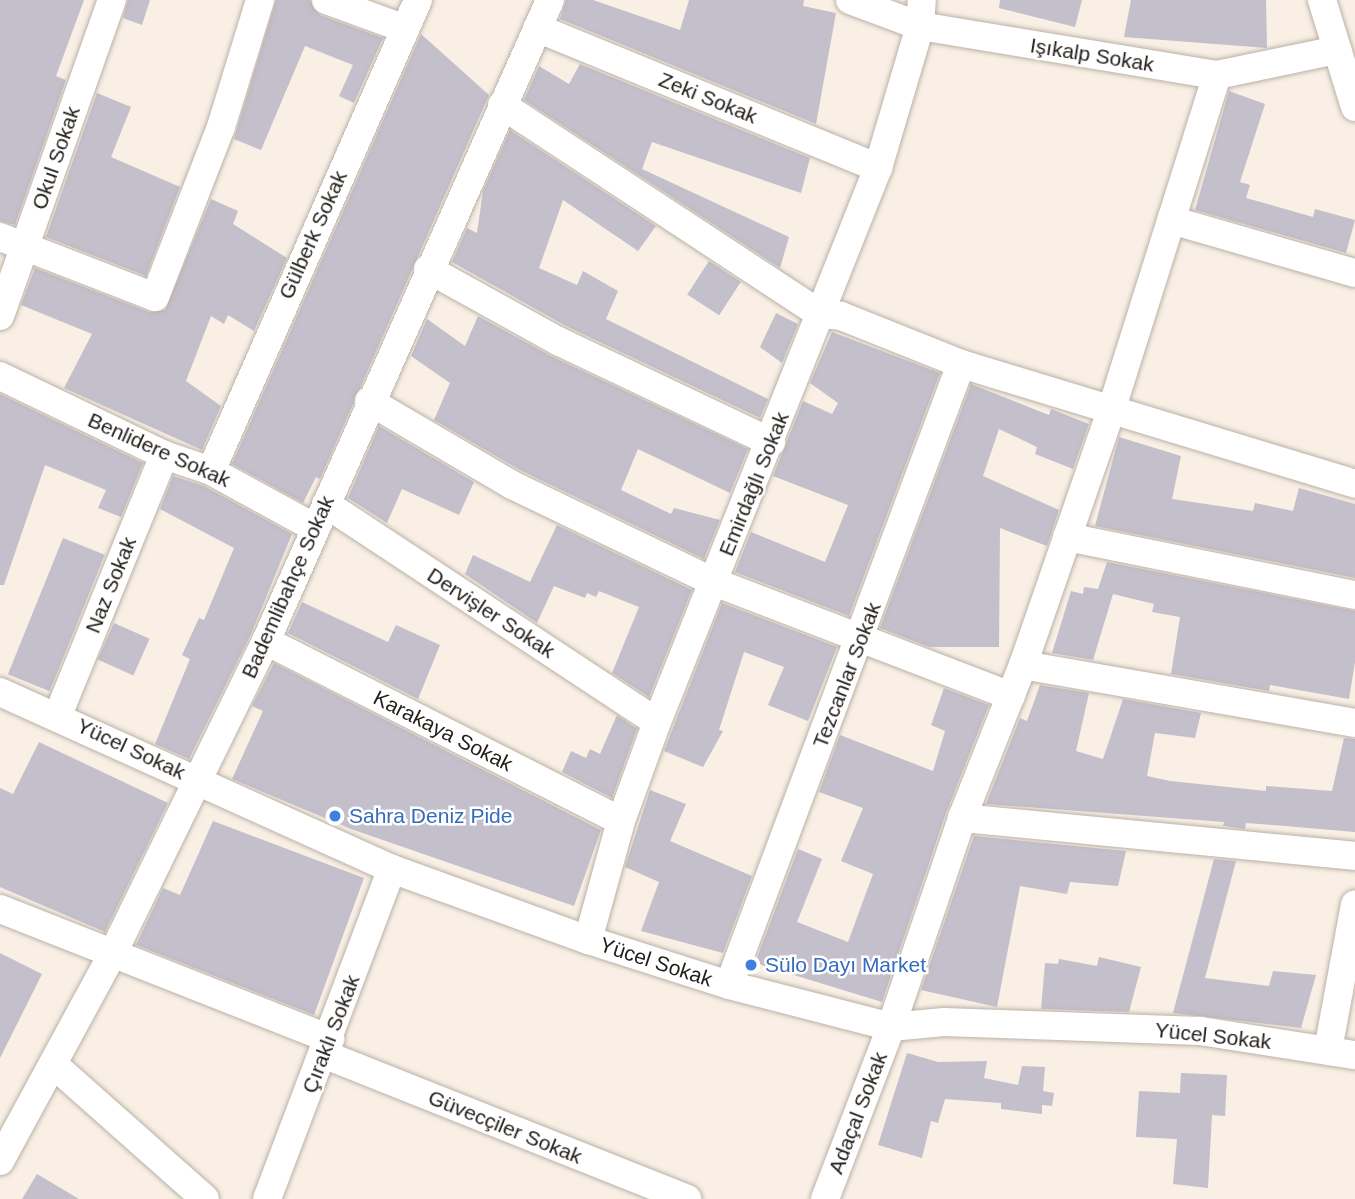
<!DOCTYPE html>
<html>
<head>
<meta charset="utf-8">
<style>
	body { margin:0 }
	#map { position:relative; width:1355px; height:1199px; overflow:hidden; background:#f9efe4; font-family:Arial,sans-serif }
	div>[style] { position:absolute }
	.building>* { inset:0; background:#c3bfcb; transform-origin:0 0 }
	.roads { filter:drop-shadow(0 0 2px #bab1a7) drop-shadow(0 0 2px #bab1a7) }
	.minor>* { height:28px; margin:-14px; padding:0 14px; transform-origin:14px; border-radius:14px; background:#fff }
	.dots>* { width:19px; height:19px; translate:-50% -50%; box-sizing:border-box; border:4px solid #fff; border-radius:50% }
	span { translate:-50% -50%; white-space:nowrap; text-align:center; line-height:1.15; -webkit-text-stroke:5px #fff; paint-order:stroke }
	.street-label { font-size:21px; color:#211d19 }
	.shop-label { font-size:21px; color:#366cbe }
	.left { translate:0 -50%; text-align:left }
</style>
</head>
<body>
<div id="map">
	<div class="building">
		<div style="clip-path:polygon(0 0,84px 0,56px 76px,66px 80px,15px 225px,0 221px)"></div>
		<div style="clip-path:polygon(128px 0,150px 0,142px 25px,123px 18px)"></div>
		<div style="clip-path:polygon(276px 0,310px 0,320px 15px,383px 38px,354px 103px,339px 96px,353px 65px,305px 46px,261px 150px,234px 139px)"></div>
		<div style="clip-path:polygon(566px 0,593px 0,680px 30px,689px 0,804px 0,803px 6px,836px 13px,816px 124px,560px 19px)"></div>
		<div style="clip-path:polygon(1000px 0,1082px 0,1075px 27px,999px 8px)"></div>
		<div style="clip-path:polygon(1131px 0,1266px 0,1267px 48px,1124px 37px)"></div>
		<div style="clip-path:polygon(421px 34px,489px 95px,320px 479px,316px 477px,303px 503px,232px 464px)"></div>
		<div style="clip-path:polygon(580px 64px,810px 158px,801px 193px,652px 142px,642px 169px,789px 237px,780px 268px,524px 100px,539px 66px,569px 84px)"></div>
		<div style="clip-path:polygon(1229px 91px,1265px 104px,1240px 182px,1250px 185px,1246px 198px,1313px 217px,1315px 209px,1355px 220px,1346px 253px,1195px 210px)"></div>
		<div style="clip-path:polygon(97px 93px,131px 107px,111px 157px,180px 187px,146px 276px,46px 237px)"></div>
		<div style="clip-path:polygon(510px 130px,656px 226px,638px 251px,563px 200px,539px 268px,577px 285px,583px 271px,618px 291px,606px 319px,768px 399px,760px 418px,566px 326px,452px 262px,467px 228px,477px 233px,483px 191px)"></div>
		<div style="clip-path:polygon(211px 199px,238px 211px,233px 224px,287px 258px,254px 331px,228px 315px,224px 324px,211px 316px,186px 381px,221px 406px,202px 450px,64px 388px,92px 334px,21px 305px,35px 268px,149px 312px,165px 310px)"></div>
		<div style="left:709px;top:261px;width:38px;height:40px;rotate:33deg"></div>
		<div style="clip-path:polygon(776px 313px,798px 324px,782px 363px,760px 347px)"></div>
		<div style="clip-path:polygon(478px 316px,551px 356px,748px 449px,730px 493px,638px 449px,621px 490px,671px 514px,674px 508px,720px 520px,704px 559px,520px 470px,434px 420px,450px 383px,411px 356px,427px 319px,465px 346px)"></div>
		<div style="clip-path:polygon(832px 332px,940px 373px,849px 616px,735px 572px,751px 532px,825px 562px,848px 505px,773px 476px,803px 401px,832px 414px,838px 403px,810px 383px)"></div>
		<div style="clip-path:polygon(971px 384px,1049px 415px,1051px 409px,1089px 424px,1073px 469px,1035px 454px,1037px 447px,999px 429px,983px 476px,1059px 510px,1047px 546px,1000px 528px,999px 647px,929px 647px,880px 628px)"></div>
		<div style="clip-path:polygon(0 394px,143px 463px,121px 517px,98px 508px,106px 490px,45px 465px,4px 585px,0 585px)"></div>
		<div style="clip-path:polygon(379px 426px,474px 482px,459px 515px,402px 489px,387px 523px,348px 498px)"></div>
		<div style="clip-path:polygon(1119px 437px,1181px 456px,1172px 499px,1253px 511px,1255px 503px,1293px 511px,1299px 488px,1355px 504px,1355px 578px,1095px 526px)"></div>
		<div style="clip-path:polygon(173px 476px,204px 486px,292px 534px,251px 634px,189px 759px,155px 744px,190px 659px,182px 655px,199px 618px,204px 620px,234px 548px,160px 509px)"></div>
		<div style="clip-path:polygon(557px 525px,692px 590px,649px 697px,612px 673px,639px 607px,599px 591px,596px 597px,587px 593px,585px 598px,554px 586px,537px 623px,465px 574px,473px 555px,530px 582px)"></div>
		<div style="left:63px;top:538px;width:45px;height:147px;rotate:22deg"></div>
		<div style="clip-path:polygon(1107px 562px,1355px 611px,1355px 662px,1349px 699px,1270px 685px,1269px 691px,1171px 674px,1180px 617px,1152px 612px,1154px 604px,1113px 594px,1093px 660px,1052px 653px,1071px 591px,1083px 594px,1084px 587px,1098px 589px)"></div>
		<div style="clip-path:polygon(302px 602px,388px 642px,396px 625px,440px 645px,418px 699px,288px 633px)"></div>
		<div style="clip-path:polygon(722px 603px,837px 647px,808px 721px,768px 705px,784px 667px,744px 652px,719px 730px,723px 731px,703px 767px,664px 751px)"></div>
		<div style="left:114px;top:623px;width:39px;height:40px;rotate:24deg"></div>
		<div style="clip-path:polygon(274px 663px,601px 830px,574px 906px,351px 829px,232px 779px,263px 711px,252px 706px)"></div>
		<div style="clip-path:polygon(1040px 685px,1089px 693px,1076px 751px,1103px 759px,1123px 699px,1201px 713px,1195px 738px,1155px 733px,1147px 776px,1170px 781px,1266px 791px,1266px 786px,1332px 791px,1344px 738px,1355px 739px,1355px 832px,1260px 824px,1246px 823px,1245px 829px,1223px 826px,1224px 822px,986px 804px,1020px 718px,1027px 721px)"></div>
		<div style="clip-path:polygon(944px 688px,989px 705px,946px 813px,882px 1002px,755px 963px,798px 849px,822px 859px,797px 922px,848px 942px,873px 874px,841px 861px,863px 808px,819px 792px,840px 735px,933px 771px,945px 731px,931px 725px)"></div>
		<div style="clip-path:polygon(617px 715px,637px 729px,612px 798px,562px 772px,571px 751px,586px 758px,590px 749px,600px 754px)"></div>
		<div style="clip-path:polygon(39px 742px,168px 803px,105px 932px,0 887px,0 788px,13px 794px)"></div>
		<div style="clip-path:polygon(650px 790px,686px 804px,670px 841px,752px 876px,723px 953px,641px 931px,659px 882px,625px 867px)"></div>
		<div style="clip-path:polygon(213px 821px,364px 878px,314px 1015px,136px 945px,163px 888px,180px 895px)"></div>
		<div style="clip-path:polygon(974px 836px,1126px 851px,1118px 886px,1070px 882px,1067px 894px,1020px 886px,997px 1007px,921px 990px)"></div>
		<div style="clip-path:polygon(1214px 859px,1236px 861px,1205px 978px,1269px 986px,1273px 971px,1316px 975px,1301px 1028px,1173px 1013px)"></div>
		<div style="clip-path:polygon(0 953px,42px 974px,0 1058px)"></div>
		<div style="clip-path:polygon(1099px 957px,1141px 967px,1129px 1012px,1041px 1009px,1045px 963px,1058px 964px,1059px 959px,1097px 966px)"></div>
		<div style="clip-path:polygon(907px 1053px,938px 1062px,987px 1061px,984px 1078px,1018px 1085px,1022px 1066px,1045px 1067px,1043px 1091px,1054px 1093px,1052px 1106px,1042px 1105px,1042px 1114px,1001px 1109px,1001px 1103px,945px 1099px,938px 1123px,931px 1121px,922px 1158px,878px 1145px)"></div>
		<div style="clip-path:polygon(1181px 1073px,1227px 1075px,1225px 1116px,1212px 1115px,1208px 1188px,1173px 1184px,1177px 1139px,1136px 1137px,1139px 1091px,1180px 1093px)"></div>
		<div style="clip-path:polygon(37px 1174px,79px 1199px,22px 1199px)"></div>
	</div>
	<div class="roads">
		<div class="minor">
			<div style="left:326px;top:0;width:82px;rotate:20deg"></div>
			<div style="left:850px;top:0;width:75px;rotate:20.4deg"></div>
			<div style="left:920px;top:26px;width:301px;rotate:9.4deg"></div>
			<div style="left:1217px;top:75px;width:123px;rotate:-11.8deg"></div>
			<div style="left:1322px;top:0;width:112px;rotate:72.9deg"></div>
			<div style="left:537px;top:28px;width:369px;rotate:22.3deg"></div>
			<div style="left:502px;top:105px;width:381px;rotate:33.3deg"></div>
			<div style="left:820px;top:314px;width:21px;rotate:5deg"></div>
			<div style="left:841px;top:316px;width:129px;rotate:21.8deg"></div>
			<div style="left:961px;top:364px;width:412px;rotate:16.9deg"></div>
			<div style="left:1171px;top:220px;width:191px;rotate:16.1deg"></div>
			<div style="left:0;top:237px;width:166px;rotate:21.2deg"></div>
			<div style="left:155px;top:297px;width:182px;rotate:-68.8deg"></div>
			<div style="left:221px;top:127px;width:133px;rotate:-72.9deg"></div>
			<div style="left:428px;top:269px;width:149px;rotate:29deg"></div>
			<div style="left:558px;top:341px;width:236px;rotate:25.4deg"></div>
			<div style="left:0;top:316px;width:335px;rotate:-70.5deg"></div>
			<div style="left:0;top:376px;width:182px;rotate:25.7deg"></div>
			<div style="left:164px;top:455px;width:50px;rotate:18.8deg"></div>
			<div style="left:211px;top:471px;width:119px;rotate:28.7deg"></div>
			<div style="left:369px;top:401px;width:166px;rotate:30.4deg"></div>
			<div style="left:512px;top:485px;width:224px;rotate:25.7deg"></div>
			<div style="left:714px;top:582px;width:318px;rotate:21deg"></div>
			<div style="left:211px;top:471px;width:514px;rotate:-66.27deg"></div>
			<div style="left:326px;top:504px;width:396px;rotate:33.4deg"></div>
			<div style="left:1067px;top:537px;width:294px;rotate:11.4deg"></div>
			<div style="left:266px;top:641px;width:398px;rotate:26.9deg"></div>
			<div style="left:1023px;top:665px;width:337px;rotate:9.9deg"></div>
			<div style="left:0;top:692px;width:430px;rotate:24.3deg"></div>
			<div style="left:392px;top:869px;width:208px;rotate:19.9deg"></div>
			<div style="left:588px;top:940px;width:148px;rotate:17.7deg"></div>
			<div style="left:729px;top:985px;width:167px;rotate:14.5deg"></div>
			<div style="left:891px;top:1027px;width:53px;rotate:-5.4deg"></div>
			<div style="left:944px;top:1022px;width:257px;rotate:2deg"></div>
			<div style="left:1201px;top:1031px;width:156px;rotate:8.9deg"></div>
			<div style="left:58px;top:715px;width:281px;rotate:-67.8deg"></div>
			<div style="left:962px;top:818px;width:395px;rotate:5.5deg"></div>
			<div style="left:0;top:909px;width:355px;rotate:21.5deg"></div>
			<div style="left:588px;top:940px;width:123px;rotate:-74.5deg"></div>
			<div style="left:621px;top:821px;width:105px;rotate:-70deg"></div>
			<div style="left:657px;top:722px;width:596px;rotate:-68.25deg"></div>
			<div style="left:878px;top:168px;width:148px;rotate:-73.5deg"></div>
			<div style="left:920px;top:26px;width:26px;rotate:-86deg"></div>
			<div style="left:729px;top:985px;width:663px;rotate:-69.51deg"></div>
			<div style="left:1328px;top:1050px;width:148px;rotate:-79.5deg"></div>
			<div style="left:323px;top:1054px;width:392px;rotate:21.7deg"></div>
			<div style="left:53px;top:1064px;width:203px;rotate:41.6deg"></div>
			<div style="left:0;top:1161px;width:234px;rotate:-61.5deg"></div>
			<div style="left:112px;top:955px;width:350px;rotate:-63.9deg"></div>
			<div style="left:266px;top:641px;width:701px;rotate:-66.1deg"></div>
			<div style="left:267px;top:1199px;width:353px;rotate:-69.3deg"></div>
			<div style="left:825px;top:1199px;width:184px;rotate:-69deg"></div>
			<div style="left:891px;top:1027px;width:221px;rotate:-71.2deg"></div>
			<div style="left:962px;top:818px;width:165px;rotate:-68.3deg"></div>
			<div style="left:1023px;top:665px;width:269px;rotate:-70.9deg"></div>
			<div style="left:1111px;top:411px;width:352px;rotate:-72.5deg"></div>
		</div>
	</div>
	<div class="dots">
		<div style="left:335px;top:816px;background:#3f7fe0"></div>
		<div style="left:751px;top:965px;background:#3f7fe0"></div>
	</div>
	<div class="street-label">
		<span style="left:1092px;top:55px;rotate:9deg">Işıkalp Sokak</span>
		<span style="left:708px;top:98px;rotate:22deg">Zeki Sokak</span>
		<span style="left:56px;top:158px;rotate:-71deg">Okul Sokak</span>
		<span style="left:313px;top:235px;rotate:-66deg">Gülberk Sokak</span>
		<span style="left:159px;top:450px;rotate:24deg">Benlidere Sokak</span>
		<span style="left:754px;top:484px;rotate:-68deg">Emirdağlı Sokak</span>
		<span style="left:111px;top:585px;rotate:-68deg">Naz Sokak</span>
		<span style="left:288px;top:587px;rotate:-66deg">Bademlibahçe Sokak</span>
		<span style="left:491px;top:613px;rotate:33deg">Dervişler Sokak</span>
		<span style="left:847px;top:675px;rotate:-69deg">Tezcanlar Sokak</span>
		<span style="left:443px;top:731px;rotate:27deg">Karakaya Sokak</span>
		<span style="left:131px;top:749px;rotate:25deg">Yücel Sokak</span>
		<span style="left:656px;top:962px;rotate:18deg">Yücel Sokak</span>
		<span style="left:331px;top:1034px;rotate:-69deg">Çıraklı Sokak</span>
		<span style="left:1213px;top:1036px;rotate:6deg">Yücel Sokak</span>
		<span style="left:858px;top:1113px;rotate:-69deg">Adaçal Sokak</span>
		<span style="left:505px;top:1127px;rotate:22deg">Güvecçiler Sokak</span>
	</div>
	<div class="shop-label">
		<span class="left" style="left:349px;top:816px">Sahra Deniz Pide</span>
		<span class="left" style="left:765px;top:965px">Sülo Dayı Market</span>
	</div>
</div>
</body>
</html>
